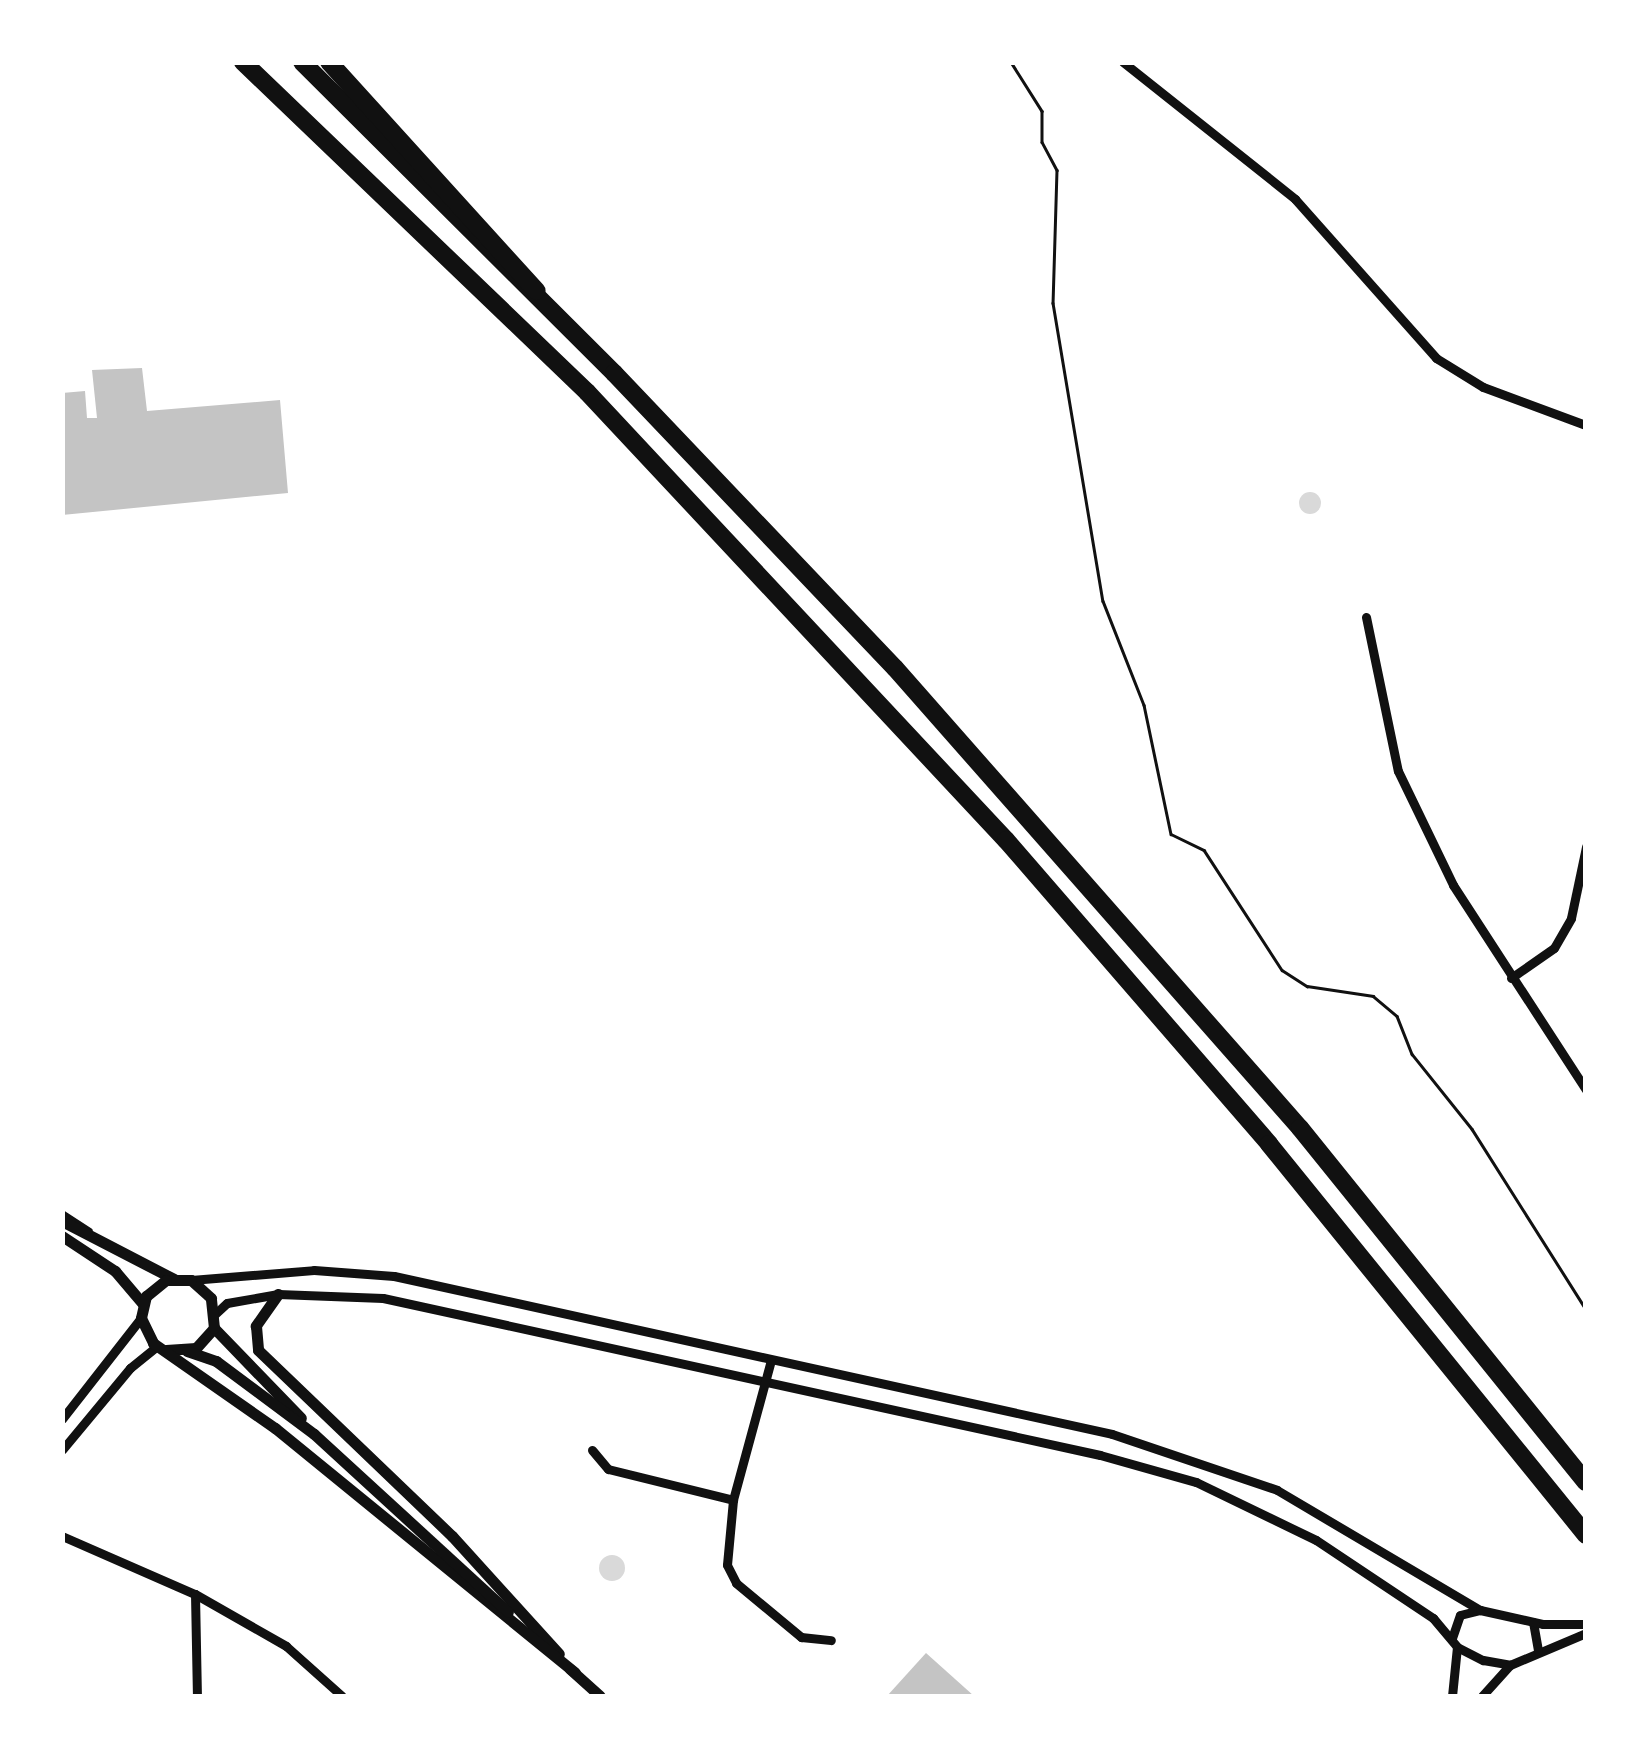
<!DOCTYPE html>
<html>
<head>
<meta charset="utf-8">
<style>
	body { margin:0 }
	#map { position:relative; width:1648px; height:1759px; overflow:hidden; background:#fff; font-family:"Space Grotesk",sans-serif }
	div>[style] { position:absolute }
	.water>* { inset:0; background:#d9d9d9 }
	.round { border-radius:50% }
	.building>* { inset:0; background:#c4c4c4 }
	.path>* { height:2.5px; margin:-1.25px; padding:0 1.25px; transform-origin:1.25px; border-radius:1.25px; background:#111 }
	.service>* { height:5px; margin:-2.5px; padding:0 2.5px; transform-origin:2.5px; border-radius:2.5px; background:#111 }
	.minor>* { height:9px; margin:-4.5px; padding:0 4.5px; transform-origin:4.5px; border-radius:4.5px; background:#111 }
	.tertiary>* { height:11px; margin:-5.5px; padding:0 5.5px; transform-origin:5.5px; border-radius:5.5px; background:#111 }
	.motorway>* { height:18px; margin:-9px; padding:0 9px; transform-origin:9px; border-radius:9px; background:#111 }
	span { translate:-50% -50%; white-space:nowrap; text-align:center; line-height:1.15; -webkit-text-stroke:9px #fff; paint-order:stroke }
	.frame { position:absolute; inset:0; border:65px solid #fff; pointer-events:none }
</style>
</head>
<body>
<div id="map">
	<div class="water">
		<div class="round" style="left:1299px;top:492px;width:22px;height:22px"></div>
		<div class="round" style="left:599px;top:1555px;width:26px;height:26px"></div>
	</div>
	<div class="building">
		<div style="clip-path:polygon(142px 368px,147px 411px,280px 400px,288px 493px,62px 515px,62px 393px,85px 391px,87px 418px,97px 418px,92px 370px)"></div>
		<div style="clip-path:polygon(926px 1653px,974px 1696px,887px 1696px)"></div>
	</div>
	<div class="path">
		<div style="left:1011px;top:62px;width:58px;rotate:57.7deg"></div>
		<div style="left:1042px;top:111px;width:31px;rotate:90deg"></div>
		<div style="left:1042px;top:142px;width:32px;rotate:62deg"></div>
		<div style="left:1057px;top:170px;width:133px;rotate:91.7deg"></div>
		<div style="left:1053px;top:303px;width:302px;rotate:80.5deg"></div>
		<div style="left:1103px;top:601px;width:112px;rotate:68.5deg"></div>
		<div style="left:1144px;top:705px;width:132px;rotate:78.2deg"></div>
		<div style="left:1171px;top:834px;width:37px;rotate:26deg"></div>
		<div style="left:1204px;top:850px;width:143px;rotate:57deg"></div>
		<div style="left:1282px;top:970px;width:30px;rotate:33deg"></div>
		<div style="left:1307px;top:986px;width:67px;rotate:8.6deg"></div>
		<div style="left:1373px;top:996px;width:31px;rotate:40deg"></div>
		<div style="left:1397px;top:1016px;width:41px;rotate:68.5deg"></div>
		<div style="left:1412px;top:1054px;width:96px;rotate:51.3deg"></div>
		<div style="left:1472px;top:1129px;width:213px;rotate:57.7deg"></div>
	</div>
	<div class="service">
		<div style="left:62px;top:1212px;width:33px;rotate:33deg"></div>
	</div>
	<div class="minor">
		<div style="left:1123px;top:62px;width:220px;rotate:38.5deg"></div>
		<div style="left:1295px;top:199px;width:213px;rotate:48.4deg"></div>
		<div style="left:1436px;top:358px;width:55px;rotate:31.7deg"></div>
		<div style="left:1483px;top:387px;width:110px;rotate:20.3deg"></div>
		<div style="left:1366px;top:617px;width:157px;rotate:78.3deg"></div>
		<div style="left:1398px;top:771px;width:127px;rotate:64.2deg"></div>
		<div style="left:1453px;top:885px;width:244px;rotate:57deg"></div>
		<div style="left:1511px;top:978px;width:52px;rotate:-34.9deg"></div>
		<div style="left:1554px;top:948px;width:34px;rotate:-60deg"></div>
		<div style="left:1571px;top:918px;width:73px;rotate:-78.1deg"></div>
		<div style="left:191px;top:1280px;width:123px;rotate:-4.6deg"></div>
		<div style="left:314px;top:1270px;width:80px;rotate:4.3deg"></div>
		<div style="left:394px;top:1276px;width:735px;rotate:12.41deg"></div>
		<div style="left:1112px;top:1434px;width:174px;rotate:18.7deg"></div>
		<div style="left:1277px;top:1490px;width:236px;rotate:30.6deg"></div>
		<div style="left:215px;top:1314px;width:16px;rotate:-43deg"></div>
		<div style="left:227px;top:1303px;width:52px;rotate:-10deg"></div>
		<div style="left:278px;top:1294px;width:105px;rotate:2.2deg"></div>
		<div style="left:383px;top:1298px;width:734px;rotate:12.35deg"></div>
		<div style="left:1100px;top:1455px;width:100px;rotate:15.7deg"></div>
		<div style="left:1196px;top:1482px;width:133px;rotate:25.8deg"></div>
		<div style="left:1316px;top:1540px;width:141px;rotate:33.7deg"></div>
		<div style="left:1433px;top:1618px;width:38px;rotate:50deg"></div>
		<div style="left:1457px;top:1647px;width:29px;rotate:27deg"></div>
		<div style="left:1483px;top:1660px;width:27px;rotate:10deg"></div>
		<div style="left:1510px;top:1665px;width:82px;rotate:-22.8deg"></div>
		<div style="left:771px;top:1360px;width:145px;rotate:105.2deg"></div>
		<div style="left:733px;top:1500px;width:65px;rotate:95.3deg"></div>
		<div style="left:727px;top:1565px;width:20px;rotate:63deg"></div>
		<div style="left:736px;top:1583px;width:85px;rotate:39.7deg"></div>
		<div style="left:801px;top:1637px;width:30px;rotate:6deg"></div>
		<div style="left:62px;top:1419px;width:128px;rotate:-52deg"></div>
		<div style="left:62px;top:1450px;width:107px;rotate:-50.3deg"></div>
		<div style="left:130px;top:1368px;width:35px;rotate:-39deg"></div>
		<div style="left:592px;top:1450px;width:25px;rotate:50deg"></div>
		<div style="left:608px;top:1469px;width:129px;rotate:13.9deg"></div>
		<div style="left:62px;top:1536px;width:145px;rotate:23.6deg"></div>
		<div style="left:195px;top:1594px;width:105px;rotate:29.7deg"></div>
		<div style="left:286px;top:1646px;width:75px;rotate:41.8deg"></div>
		<div style="left:195px;top:1594px;width:102px;rotate:88.9deg"></div>
		<div style="left:1533px;top:1622px;width:29px;rotate:80deg"></div>
		<div style="left:1452px;top:1638px;width:24px;rotate:-71deg"></div>
		<div style="left:1460px;top:1615px;width:21px;rotate:-14deg"></div>
		<div style="left:1480px;top:1610px;width:65px;rotate:12.5deg"></div>
		<div style="left:1543px;top:1624px;width:43px"></div>
		<div style="left:1452px;top:1696px;width:49px;rotate:-84.2deg"></div>
		<div style="left:1482px;top:1696px;width:42px;rotate:-47.9deg"></div>
	</div>
	<div class="tertiary">
		<div style="left:62px;top:1221px;width:126px;rotate:27.4deg"></div>
		<div style="left:62px;top:1236px;width:64px;rotate:33.4deg"></div>
		<div style="left:115px;top:1271px;width:43px;rotate:49.7deg"></div>
		<div style="left:278px;top:1294px;width:39px;rotate:125deg"></div>
		<div style="left:256px;top:1326px;width:24px;rotate:85deg"></div>
		<div style="left:258px;top:1350px;width:269px;rotate:43.8deg"></div>
		<div style="left:452px;top:1536px;width:159px;rotate:47.8deg"></div>
		<div style="left:214px;top:1328px;width:125px;rotate:46deg"></div>
		<div style="left:166px;top:1350px;width:30px;rotate:-4deg"></div>
		<div style="left:196px;top:1348px;width:27px;rotate:-48deg"></div>
		<div style="left:214px;top:1328px;width:30px;rotate:-96deg"></div>
		<div style="left:211px;top:1298px;width:27px;rotate:-138deg"></div>
		<div style="left:191px;top:1280px;width:25px;rotate:180deg"></div>
		<div style="left:166px;top:1280px;width:26px;rotate:141deg"></div>
		<div style="left:146px;top:1296px;width:23px;rotate:103deg"></div>
		<div style="left:141px;top:1318px;width:28px;rotate:64deg"></div>
		<div style="left:153px;top:1343px;width:149px;rotate:34.9deg"></div>
		<div style="left:275px;top:1428px;width:387px;rotate:39.2deg"></div>
		<div style="left:187px;top:1351px;width:31px;rotate:19deg"></div>
		<div style="left:216px;top:1361px;width:122px;rotate:36.7deg"></div>
		<div style="left:314px;top:1434px;width:263px;rotate:42.5deg"></div>
		<div style="left:570px;top:1669px;width:40px;rotate:42deg"></div>
	</div>
	<div class="motorway">
		<div style="left:243px;top:62px;width:477px;rotate:43.8deg"></div>
		<div style="left:587px;top:392px;width:613px;rotate:46.92deg"></div>
		<div style="left:1006px;top:840px;width:402px;rotate:49.1deg"></div>
		<div style="left:1269px;top:1144px;width:503px;rotate:50.97deg"></div>
		<div style="left:302px;top:62px;width:441px;rotate:44.9deg"></div>
		<div style="left:614px;top:373px;width:407px;rotate:46.4deg"></div>
		<div style="left:895px;top:668px;width:613px;rotate:48.64deg"></div>
		<div style="left:1300px;top:1128px;width:455px;rotate:51.1deg"></div>
		<div style="left:329px;top:62px;width:309px;rotate:47.8deg"></div>
	</div>
	<div class="frame"></div>
</div>
</body>
</html>
